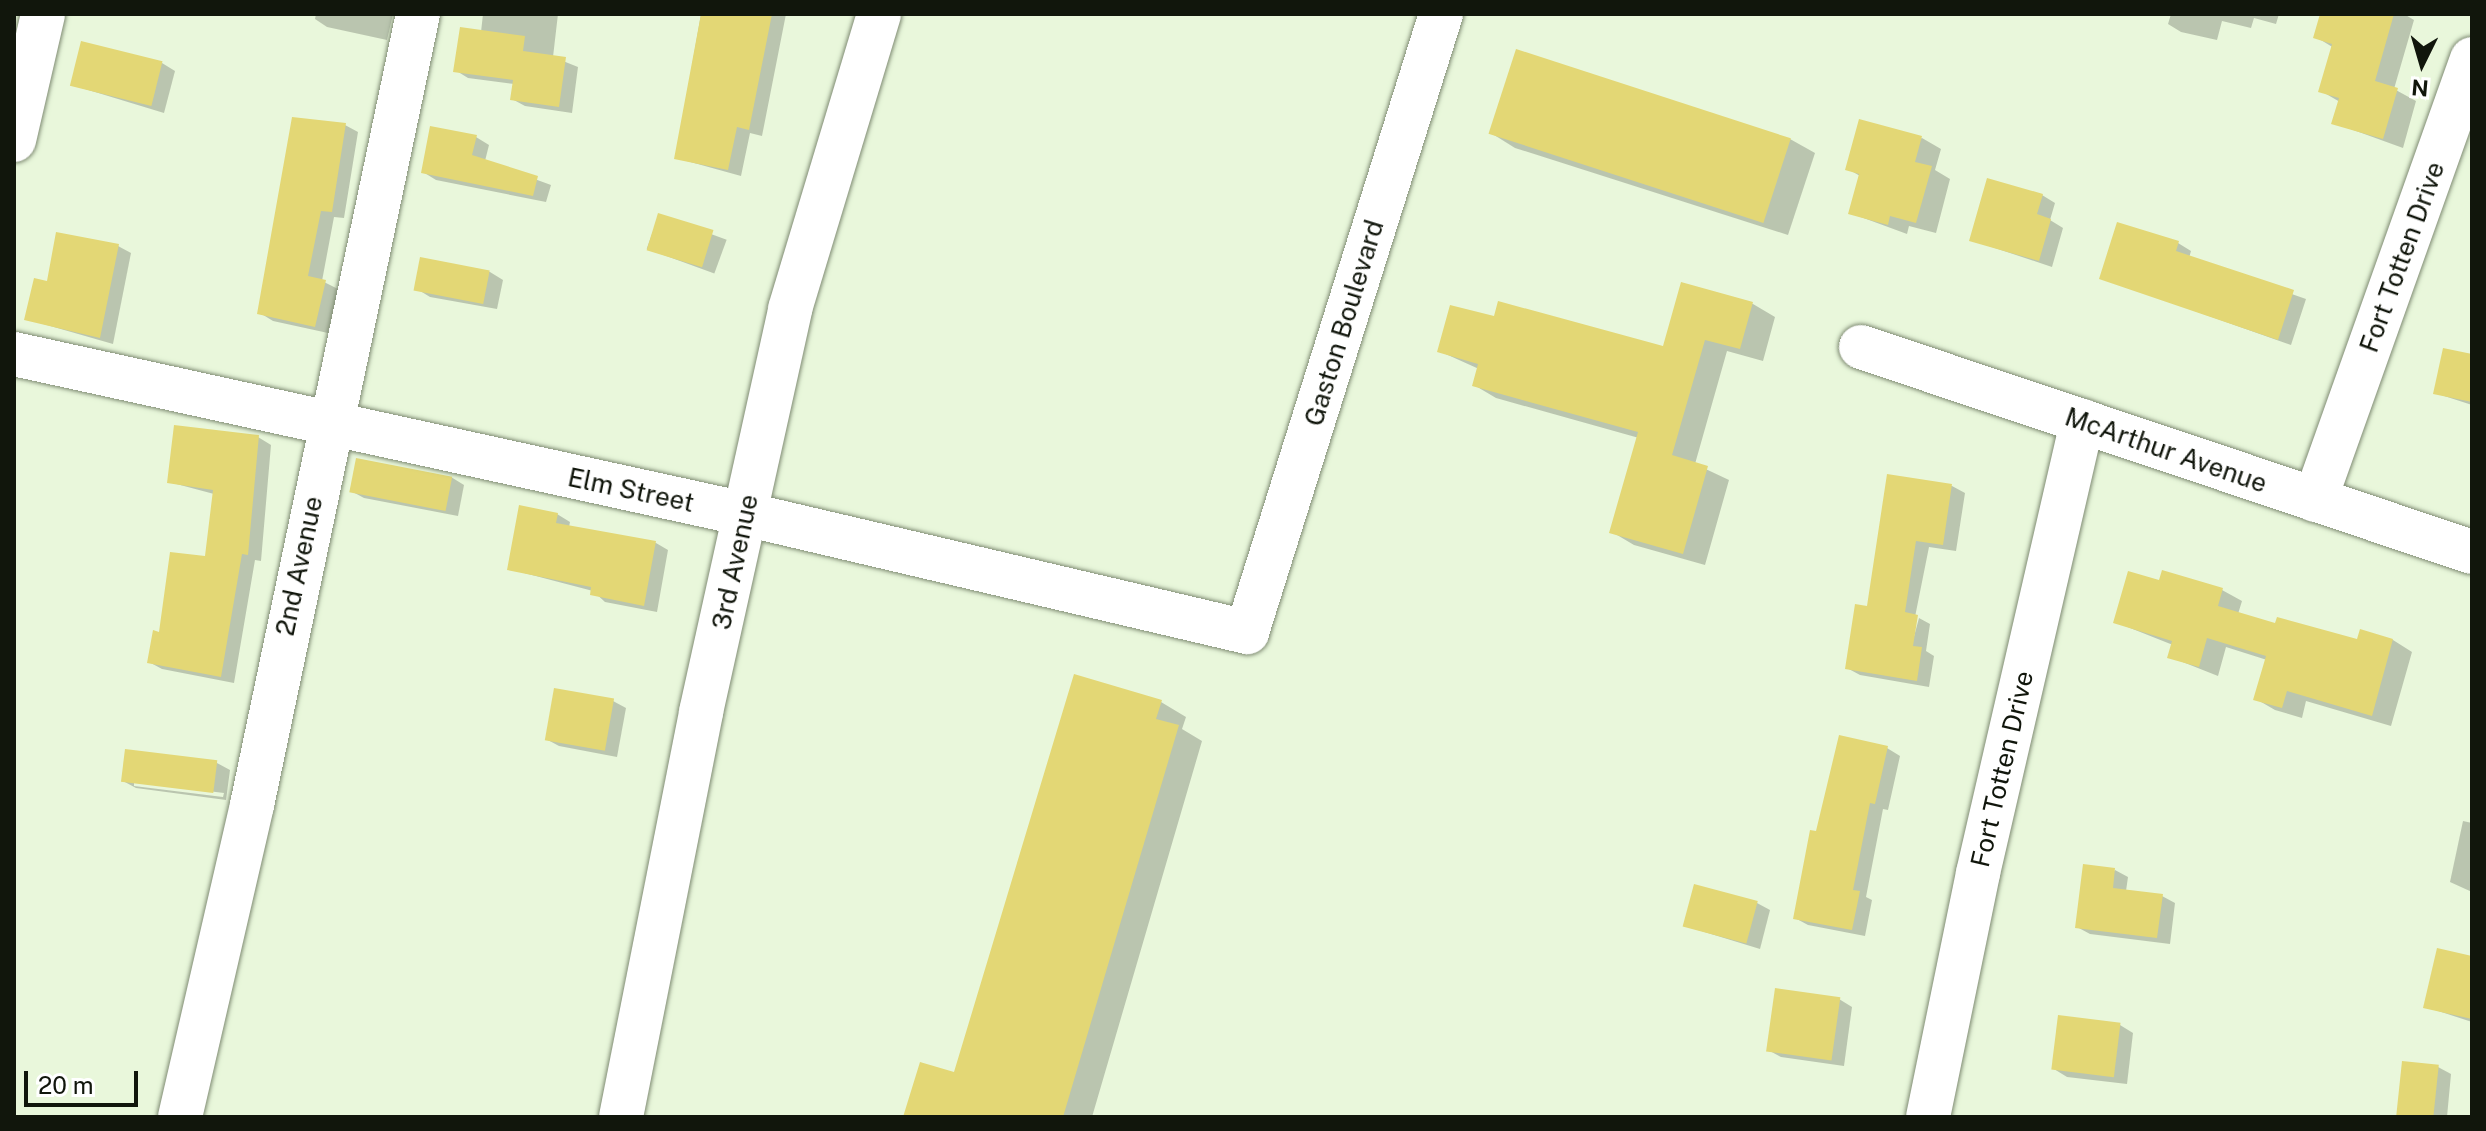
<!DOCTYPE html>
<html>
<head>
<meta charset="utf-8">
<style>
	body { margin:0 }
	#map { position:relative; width:2486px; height:1131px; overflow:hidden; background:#e9f7db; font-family:"Public Sans",sans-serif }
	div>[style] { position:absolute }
	.shadow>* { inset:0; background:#0003; transform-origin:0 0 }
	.building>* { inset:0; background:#e3d775; transform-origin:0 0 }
	.roads { filter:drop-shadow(0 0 2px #7f8b73) drop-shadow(0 0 2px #7f8b73) }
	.minor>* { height:44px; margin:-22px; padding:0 22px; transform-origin:22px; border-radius:22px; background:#fff }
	span { translate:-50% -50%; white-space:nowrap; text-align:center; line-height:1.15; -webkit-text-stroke:7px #fff; paint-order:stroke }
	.street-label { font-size:26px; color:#11160c }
	.frame { position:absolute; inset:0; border:16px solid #11160c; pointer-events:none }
	.north { position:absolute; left:2382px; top:24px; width:80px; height:80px; -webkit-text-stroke:6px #fff; paint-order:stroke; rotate:185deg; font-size:22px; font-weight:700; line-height:32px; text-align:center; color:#11160c }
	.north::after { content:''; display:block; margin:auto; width:28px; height:36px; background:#11160c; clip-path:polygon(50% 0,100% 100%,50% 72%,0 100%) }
	.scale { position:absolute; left:24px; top:1071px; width:114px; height:36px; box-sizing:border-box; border:4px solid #11160c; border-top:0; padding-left:10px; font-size:24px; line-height:28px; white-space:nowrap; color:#11160c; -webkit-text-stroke:6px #fff; paint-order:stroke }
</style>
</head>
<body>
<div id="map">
	<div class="shadow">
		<div style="clip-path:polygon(316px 14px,393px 14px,387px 40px,327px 27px,315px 19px)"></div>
		<div style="clip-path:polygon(483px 14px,558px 14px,553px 57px,578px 67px,572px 113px,525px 106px,512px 99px,514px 84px,468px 78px,455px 70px,481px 32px)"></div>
		<div style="clip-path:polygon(701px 14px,786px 14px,762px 136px,750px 133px,741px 176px,676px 158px)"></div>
		<div style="clip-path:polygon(2171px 14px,2279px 14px,2276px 24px,2254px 18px,2251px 28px,2222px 21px,2217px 40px,2181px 32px,2168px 24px)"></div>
		<div style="clip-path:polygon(2322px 14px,2404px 14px,2414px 20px,2394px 89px,2416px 101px,2403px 148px,2334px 123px,2340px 102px,2321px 91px,2334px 48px,2316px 37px)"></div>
		<div style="clip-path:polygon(162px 63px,175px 71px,164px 113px,72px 85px)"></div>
		<div style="clip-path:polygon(345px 125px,358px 132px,344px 218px,334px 217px,322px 281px,338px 289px,328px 333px,273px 321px,260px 313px)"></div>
		<div style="clip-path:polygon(1491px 133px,1790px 139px,1815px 153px,1788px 235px,1515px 148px)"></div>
		<div style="clip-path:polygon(476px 137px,489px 145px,485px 161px,551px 185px,546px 202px,436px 180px,423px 172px)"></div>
		<div style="clip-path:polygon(1922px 138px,1941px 149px,1935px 170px,1950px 179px,1936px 233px,1909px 226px,1907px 234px,1850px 213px,1860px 176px,1848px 169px)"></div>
		<div style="clip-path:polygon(2042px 195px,2055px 203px,2050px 220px,2063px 228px,2052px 267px,1971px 240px)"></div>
		<div style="left:659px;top:215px;width:72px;height:36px;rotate:20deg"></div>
		<div style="clip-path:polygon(2178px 243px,2191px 251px,2189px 258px,2306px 299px,2291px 345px,2102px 278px)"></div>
		<div style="clip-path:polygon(118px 246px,131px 253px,113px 344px,26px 319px)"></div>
		<div style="clip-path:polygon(422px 260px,490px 272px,503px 280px,497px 309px,430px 297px,417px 289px)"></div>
		<div style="clip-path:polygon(1682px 284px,1753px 304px,1775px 317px,1763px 361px,1727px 351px,1695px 464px,1729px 480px,1705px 565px,1634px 545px,1612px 532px,1639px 438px,1496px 398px,1474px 385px,1479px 369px,1439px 351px,1495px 319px,1664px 349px)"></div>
		<div style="clip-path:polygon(2472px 352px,2472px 405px,2435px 393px,2471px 356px)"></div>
		<div style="clip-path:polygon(258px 437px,271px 445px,261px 561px,255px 560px,234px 683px,162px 669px,149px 662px,207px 558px,214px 494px,169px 482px)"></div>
		<div style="clip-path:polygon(1889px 476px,1952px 486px,1965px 493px,1956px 551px,1929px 547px,1915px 617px,1909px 655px,1919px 618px,1930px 624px,1926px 651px,1934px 656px,1929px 687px,1860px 675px,1847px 668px,1868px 608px)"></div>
		<div style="clip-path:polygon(451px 477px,464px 485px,458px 516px,364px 498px,351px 491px)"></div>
		<div style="clip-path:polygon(557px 514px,570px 522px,569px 527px,656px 543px,668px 550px,657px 612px,605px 602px,593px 591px,509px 569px)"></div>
		<div style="clip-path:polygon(2160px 583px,2222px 590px,2242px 601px,2238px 614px,2276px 626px,2358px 642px,2393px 640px,2412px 652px,2391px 726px,2306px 701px,2302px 718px,2275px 710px,2256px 699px,2267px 660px,2226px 647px,2218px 676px,2170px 657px,2173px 645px,2115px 622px)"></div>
		<div style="clip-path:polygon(613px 701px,626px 708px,617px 757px,559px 746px,546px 739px)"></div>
		<div style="clip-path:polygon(1161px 702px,1186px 717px,1182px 729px,1202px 741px,1092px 1117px,905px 1117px,955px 1075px)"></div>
		<div style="clip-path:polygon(1887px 748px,1900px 756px,1888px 810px,1883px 809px,1866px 897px,1872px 900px,1865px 936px,1808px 925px,1795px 918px,1818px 834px)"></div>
		<div style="clip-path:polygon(evenodd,217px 763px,230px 770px,226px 800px,136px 788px,123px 781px,217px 763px,134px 782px,224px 793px,223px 797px,134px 786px,134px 782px)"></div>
		<div style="clip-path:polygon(2463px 821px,2472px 823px,2472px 892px,2450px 882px)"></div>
		<div style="clip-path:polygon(2115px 870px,2128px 877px,2126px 891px,2162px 896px,2175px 903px,2170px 944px,2090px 934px,2077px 927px)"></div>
		<div style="clip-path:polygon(1757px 903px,1770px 910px,1760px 949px,1685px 926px)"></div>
		<div style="clip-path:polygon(2472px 958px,2472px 1022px,2426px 1007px)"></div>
		<div style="clip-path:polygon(1839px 999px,1852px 1007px,1844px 1066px,1781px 1057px,1768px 1050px)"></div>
		<div style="clip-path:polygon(2120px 1025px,2133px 1033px,2127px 1084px,2067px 1077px,2054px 1069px)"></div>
		<div style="clip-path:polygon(2438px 1067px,2451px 1074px,2447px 1117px,2398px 1117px)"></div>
	</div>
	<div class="building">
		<div style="clip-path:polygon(701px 14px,772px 14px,749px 130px,737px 127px,728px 170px,674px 159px)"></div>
		<div style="clip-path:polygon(2320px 14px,2394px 14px,2375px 81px,2398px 88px,2383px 139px,2331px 124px,2339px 98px,2318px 92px,2332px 44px,2313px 38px)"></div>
		<div style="clip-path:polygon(460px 27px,525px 36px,523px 51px,566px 57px,559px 107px,510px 100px,513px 80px,453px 72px)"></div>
		<div style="left:81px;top:41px;width:84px;height:46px;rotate:14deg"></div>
		<div style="left:1516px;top:49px;width:289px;height:89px;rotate:18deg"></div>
		<div style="clip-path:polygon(292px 117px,346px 123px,332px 212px,321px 211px,308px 276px,326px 280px,315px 327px,257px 314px)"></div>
		<div style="clip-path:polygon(1859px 119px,1922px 136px,1915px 162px,1932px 166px,1916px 223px,1890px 216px,1888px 225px,1848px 214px,1859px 174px,1845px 170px)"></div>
		<div style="clip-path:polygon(430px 126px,477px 135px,472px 155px,538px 176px,533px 196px,421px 173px)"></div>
		<div style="clip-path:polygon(1987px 178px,2043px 194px,2037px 214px,2051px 219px,2039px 261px,1969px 241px)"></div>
		<div style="left:658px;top:213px;width:58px;height:39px;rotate:17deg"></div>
		<div style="clip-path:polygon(2117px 222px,2179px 241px,2176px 251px,2294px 290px,2278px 340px,2099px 279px)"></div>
		<div style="clip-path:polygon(56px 232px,119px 244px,100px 338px,24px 320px,34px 278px,47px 281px)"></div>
		<div style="left:420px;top:257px;width:71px;height:34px;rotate:11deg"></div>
		<div style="clip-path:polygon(1681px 282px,1753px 302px,1740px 349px,1705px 340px,1672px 455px,1708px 466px,1683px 554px,1609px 533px,1638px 432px,1472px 386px,1478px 364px,1437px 352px,1450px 305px,1494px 316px,1498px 301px,1663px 346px)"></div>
		<div style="clip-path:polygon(2443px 348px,2472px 354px,2472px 402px,2433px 394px)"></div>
		<div style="clip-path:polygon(174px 425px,259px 435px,248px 555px,242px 554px,221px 677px,147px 663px,153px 630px,159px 632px,170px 552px,205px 556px,213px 490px,167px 483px)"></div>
		<div style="left:356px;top:458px;width:98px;height:35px;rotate:11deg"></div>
		<div style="clip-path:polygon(1887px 474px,1952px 484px,1943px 545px,1916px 541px,1905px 612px,1918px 615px,1913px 646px,1922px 647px,1917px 681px,1845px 669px,1855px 604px,1867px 606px)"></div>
		<div style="clip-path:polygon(519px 505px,558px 513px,556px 523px,656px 541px,644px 606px,590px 595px,591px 587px,507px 570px)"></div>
		<div style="clip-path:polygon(2162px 570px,2223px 588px,2218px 606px,2275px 623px,2277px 617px,2357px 639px,2360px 629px,2393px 639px,2372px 716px,2287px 691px,2282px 708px,2253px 700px,2266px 656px,2207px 638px,2199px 667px,2167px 658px,2172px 641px,2113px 623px,2128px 571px,2159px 580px)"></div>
		<div style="clip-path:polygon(1074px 674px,1162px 700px,1156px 719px,1179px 725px,1063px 1117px,903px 1117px,920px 1062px,954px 1072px)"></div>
		<div style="left:554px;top:688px;width:61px;height:53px;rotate:10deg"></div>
		<div style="clip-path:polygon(1839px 735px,1888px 746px,1875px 804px,1870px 803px,1853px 890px,1860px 891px,1852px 930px,1793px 919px,1810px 830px,1816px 831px)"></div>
		<div style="left:125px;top:749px;width:93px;height:33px;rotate:7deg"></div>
		<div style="clip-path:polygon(2083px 864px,2115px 868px,2113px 888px,2163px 894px,2157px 938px,2075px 928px)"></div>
		<div style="left:1694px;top:884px;width:66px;height:44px;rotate:15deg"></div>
		<div style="clip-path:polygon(2437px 948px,2472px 956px,2472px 1019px,2423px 1008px)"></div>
		<div style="left:1775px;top:988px;width:66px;height:64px;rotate:8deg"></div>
		<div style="left:2058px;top:1015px;width:63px;height:55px;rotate:7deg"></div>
		<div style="left:2402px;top:1061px;width:37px;height:56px;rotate:6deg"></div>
	</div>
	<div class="roads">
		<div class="minor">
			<div style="left:14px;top:140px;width:129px;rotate:-77deg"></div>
			<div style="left:1861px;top:347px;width:644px;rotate:18.55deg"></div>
			<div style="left:14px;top:354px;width:748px;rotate:12.35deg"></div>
			<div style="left:745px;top:514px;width:516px;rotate:13.23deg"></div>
			<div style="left:1247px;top:632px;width:648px;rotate:-72.57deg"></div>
			<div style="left:2315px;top:500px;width:468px;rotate:-70.4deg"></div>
			<div style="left:180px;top:1117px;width:320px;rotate:-77deg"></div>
			<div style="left:252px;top:805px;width:808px;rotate:-78.15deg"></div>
			<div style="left:621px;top:1117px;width:413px;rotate:-78.8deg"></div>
			<div style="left:701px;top:712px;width:413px;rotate:-77.5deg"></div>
			<div style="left:790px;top:309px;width:308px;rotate:-73.2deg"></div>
			<div style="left:1928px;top:1117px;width:249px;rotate:-78.4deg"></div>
			<div style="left:1978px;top:873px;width:464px;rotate:-77deg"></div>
		</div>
	</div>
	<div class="street-label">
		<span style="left:2402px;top:257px;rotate:-70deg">Fort Totten Drive</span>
		<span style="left:1344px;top:323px;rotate:-73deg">Gaston Boulevard</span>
		<span style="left:2166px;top:450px;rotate:19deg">McArthur Avenue</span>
		<span style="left:631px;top:490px;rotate:12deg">Elm Street</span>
		<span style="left:735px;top:562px;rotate:-78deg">3rd Avenue</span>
		<span style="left:299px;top:566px;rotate:-78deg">2nd Avenue</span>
		<span style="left:2002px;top:769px;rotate:-77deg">Fort Totten Drive</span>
	</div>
	<div class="frame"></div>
	<div class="north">N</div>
	<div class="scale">20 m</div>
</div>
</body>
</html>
